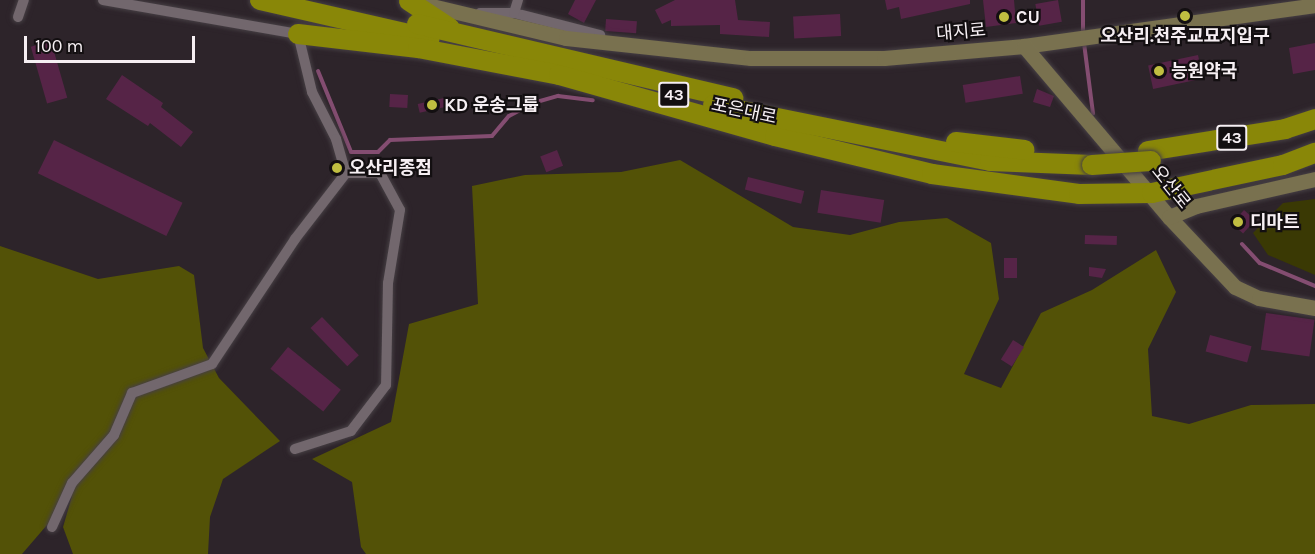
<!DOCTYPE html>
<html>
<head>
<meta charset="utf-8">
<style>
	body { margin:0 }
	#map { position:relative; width:1315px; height:554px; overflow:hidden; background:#2d242a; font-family:Karla,"Noto Sans KR",sans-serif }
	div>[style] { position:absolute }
	.green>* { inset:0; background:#3a3904 }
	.forest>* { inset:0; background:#535207 }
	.stream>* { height:4px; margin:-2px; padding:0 2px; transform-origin:2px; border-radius:2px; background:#844d71 }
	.building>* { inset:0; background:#562447; transform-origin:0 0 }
	.roads { filter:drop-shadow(0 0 2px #463f44) drop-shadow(0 0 2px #463f44) }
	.street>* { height:10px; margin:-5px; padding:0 5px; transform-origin:5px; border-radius:5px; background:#72676d }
	.secondary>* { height:15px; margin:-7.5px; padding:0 7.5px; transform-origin:7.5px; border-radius:7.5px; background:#79714f }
	.highway>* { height:20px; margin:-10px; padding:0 10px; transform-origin:10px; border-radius:10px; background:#898708 }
	.bridges { filter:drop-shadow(0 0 2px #463f44) drop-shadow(0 0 2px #463f44) }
	.highway-bridge>* { height:20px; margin:-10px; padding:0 10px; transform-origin:10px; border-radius:10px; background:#898708 }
	.dots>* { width:16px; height:16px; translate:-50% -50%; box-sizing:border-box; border:3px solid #130f11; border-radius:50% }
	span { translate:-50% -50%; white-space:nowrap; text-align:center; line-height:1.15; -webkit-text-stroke:4.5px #130f11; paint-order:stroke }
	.shield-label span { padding:2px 4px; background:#130f11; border:2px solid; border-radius:4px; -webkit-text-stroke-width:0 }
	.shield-label { font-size:16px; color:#f6eff3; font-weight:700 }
	.poi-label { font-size:18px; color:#f6eff3; font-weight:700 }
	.left { translate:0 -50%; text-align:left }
	.street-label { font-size:18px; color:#f6eff3 }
	.scale { position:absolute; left:24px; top:36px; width:171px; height:27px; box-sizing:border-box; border:3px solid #f6eff3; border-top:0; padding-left:8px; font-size:18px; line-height:21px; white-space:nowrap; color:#f6eff3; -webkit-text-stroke:4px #130f11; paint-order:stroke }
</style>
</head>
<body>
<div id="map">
	<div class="green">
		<div style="clip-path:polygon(1315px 199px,1315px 275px,1268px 255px,1253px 233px,1283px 203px)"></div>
	</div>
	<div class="forest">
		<div style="clip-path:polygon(680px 160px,793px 227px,850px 235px,899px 222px,947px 218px,991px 243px,999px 299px,964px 374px,1001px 388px,1041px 313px,1092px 290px,1156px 250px,1176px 292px,1148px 349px,1152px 416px,1189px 424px,1251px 405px,1315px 404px,1315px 554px,366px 554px,361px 547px,352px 482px,312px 459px,391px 422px,409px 324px,478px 304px,472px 186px,525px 175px,621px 172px)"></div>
		<div style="clip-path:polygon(0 246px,98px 279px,179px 266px,194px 275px,203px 348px,219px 378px,280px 441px,223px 479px,210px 517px,208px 554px,73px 554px,63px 527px,72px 496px,22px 554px,0 554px)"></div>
	</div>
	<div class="stream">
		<div style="left:1083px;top:0;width:35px;rotate:90deg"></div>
		<div style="left:1084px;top:43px;width:71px;rotate:82.7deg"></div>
		<div style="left:318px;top:71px;width:87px;rotate:67.8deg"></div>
		<div style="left:351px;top:152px;width:27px"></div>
		<div style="left:378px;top:152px;width:17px;rotate:-45deg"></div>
		<div style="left:390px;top:140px;width:102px;rotate:-2.2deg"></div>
		<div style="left:492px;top:136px;width:26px;rotate:-50deg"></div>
		<div style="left:509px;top:116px;width:27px;rotate:-28deg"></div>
		<div style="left:533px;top:103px;width:26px;rotate:-16deg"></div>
		<div style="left:558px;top:96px;width:35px;rotate:7deg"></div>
		<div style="left:1242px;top:244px;width:26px;rotate:47deg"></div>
		<div style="left:1260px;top:263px;width:60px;rotate:22.7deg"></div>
	</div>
	<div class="building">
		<div style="clip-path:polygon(575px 0,596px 0,584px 23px,568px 14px)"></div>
		<div style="clip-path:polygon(675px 0,735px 0,738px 20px,770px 22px,769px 37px,720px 34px,720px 25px,671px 26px,671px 20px,662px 24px,655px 10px)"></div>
		<div style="clip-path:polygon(885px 0,970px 0,970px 4px,901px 19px,899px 7px,887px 10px)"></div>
		<div style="clip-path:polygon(983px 0,1014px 0,1016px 23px,986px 27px)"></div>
		<div style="left:1058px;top:0;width:22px;height:23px;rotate:80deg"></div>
		<div style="left:840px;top:14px;width:22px;height:47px;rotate:87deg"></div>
		<div style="left:606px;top:19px;width:31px;height:12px;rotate:4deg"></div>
		<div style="left:51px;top:41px;width:59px;height:21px;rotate:74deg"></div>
		<div style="clip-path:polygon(1315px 43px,1315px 70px,1293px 74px,1289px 48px)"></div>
		<div style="left:1198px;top:55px;width:24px;height:51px;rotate:78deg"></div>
		<div style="clip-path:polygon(122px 75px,163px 103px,161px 107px,193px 132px,181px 147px,150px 123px,148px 126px,106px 99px)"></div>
		<div style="left:1020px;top:76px;width:18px;height:58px;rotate:81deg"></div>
		<div style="clip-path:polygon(1037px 89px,1054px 96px,1050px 107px,1033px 102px)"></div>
		<div style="left:390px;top:94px;width:18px;height:13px;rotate:3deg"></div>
		<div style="left:444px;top:98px;width:9px;height:27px;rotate:77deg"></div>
		<div style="left:54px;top:140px;width:143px;height:37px;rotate:26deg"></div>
		<div style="left:557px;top:150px;width:17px;height:18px;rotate:69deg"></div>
		<div style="left:748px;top:177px;width:58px;height:13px;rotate:14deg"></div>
		<div style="left:821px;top:190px;width:64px;height:23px;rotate:9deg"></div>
		<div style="left:1244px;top:210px;width:15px;height:18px;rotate:42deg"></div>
		<div style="left:1085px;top:235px;width:32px;height:9px;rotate:2deg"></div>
		<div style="left:1004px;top:258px;width:13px;height:20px"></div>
		<div style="clip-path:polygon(1089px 267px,1106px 269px,1102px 278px,1089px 276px)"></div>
		<div style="left:1266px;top:313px;width:49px;height:37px;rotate:8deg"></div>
		<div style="left:322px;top:317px;width:53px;height:16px;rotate:46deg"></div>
		<div style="left:1210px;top:335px;width:43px;height:17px;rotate:15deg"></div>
		<div style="left:1013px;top:340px;width:13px;height:23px;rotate:32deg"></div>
		<div style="left:288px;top:347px;width:68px;height:28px;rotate:39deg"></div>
	</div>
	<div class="roads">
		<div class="street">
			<div style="left:103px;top:0;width:198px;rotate:9.9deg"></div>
			<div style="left:298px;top:34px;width:60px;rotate:76.4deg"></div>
			<div style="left:312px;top:92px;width:53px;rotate:62.9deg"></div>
			<div style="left:336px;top:139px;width:35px;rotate:74deg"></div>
			<div style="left:346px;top:173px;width:34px"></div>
			<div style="left:380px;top:173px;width:42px;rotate:61.6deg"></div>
			<div style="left:400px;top:210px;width:74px;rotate:99.3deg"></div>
			<div style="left:388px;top:283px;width:102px;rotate:91.1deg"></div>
			<div style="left:386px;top:385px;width:58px;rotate:127.3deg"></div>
			<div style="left:351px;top:431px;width:59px;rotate:162.2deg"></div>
			<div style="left:480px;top:13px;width:34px"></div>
			<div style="left:514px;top:13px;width:89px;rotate:14.3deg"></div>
			<div style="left:514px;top:13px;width:14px;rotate:-73deg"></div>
			<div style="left:18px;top:17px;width:18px;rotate:-71deg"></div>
			<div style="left:52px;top:527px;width:48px;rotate:-65.6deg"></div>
			<div style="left:72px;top:483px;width:64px;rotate:-48.8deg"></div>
			<div style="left:114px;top:435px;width:46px;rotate:-66.8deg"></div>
			<div style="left:132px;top:393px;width:85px;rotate:-19.9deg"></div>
			<div style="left:212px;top:364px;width:150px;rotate:-56.4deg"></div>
			<div style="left:295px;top:239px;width:83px;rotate:-52.3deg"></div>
		</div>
		<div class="secondary">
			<div style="left:415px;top:2px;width:155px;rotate:13.4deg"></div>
			<div style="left:566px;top:38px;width:186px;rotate:6.2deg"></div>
			<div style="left:751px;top:58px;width:133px"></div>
			<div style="left:884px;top:58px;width:141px;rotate:-4.9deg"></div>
			<div style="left:1024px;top:46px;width:294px;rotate:-8deg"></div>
			<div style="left:1024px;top:46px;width:224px;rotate:49.7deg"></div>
			<div style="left:1169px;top:217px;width:96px;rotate:46.7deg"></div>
			<div style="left:1235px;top:287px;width:26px;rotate:25deg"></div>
			<div style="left:1259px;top:298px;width:57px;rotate:10.1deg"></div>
			<div style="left:1169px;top:217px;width:29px;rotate:-22deg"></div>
			<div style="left:1196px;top:206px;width:122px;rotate:-12.8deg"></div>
		</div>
		<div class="highway">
			<div style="left:260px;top:0;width:174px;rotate:12.9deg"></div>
			<div style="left:409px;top:1px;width:49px;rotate:33.4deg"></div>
			<div style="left:417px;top:24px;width:325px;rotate:13.2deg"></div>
			<div style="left:298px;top:34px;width:121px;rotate:6.7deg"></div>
			<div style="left:418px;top:48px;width:144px;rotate:10.8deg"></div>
			<div style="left:559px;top:75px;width:224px;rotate:15.8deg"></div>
			<div style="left:775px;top:136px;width:162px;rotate:13.6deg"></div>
			<div style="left:932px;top:174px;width:148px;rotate:7.7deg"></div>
			<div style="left:1079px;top:194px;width:73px;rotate:-0.8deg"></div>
			<div style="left:1152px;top:193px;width:134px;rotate:-12.1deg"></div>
			<div style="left:1283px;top:165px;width:34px;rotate:-21deg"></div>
			<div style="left:713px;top:105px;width:283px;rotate:11.4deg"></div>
			<div style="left:990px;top:161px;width:102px;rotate:2.2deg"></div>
			<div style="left:956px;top:142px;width:69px;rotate:6.6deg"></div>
			<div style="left:1148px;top:151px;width:139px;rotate:-9.1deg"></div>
			<div style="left:1285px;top:129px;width:32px;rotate:-18deg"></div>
		</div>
	</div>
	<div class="bridges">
		<div class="highway-bridge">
			<div style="left:1092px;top:165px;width:59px;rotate:-3.9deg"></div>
		</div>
	</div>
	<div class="dots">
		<div style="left:1185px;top:16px;background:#c0be41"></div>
		<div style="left:1004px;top:17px;background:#c0be41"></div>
		<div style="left:1159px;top:71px;background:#c0be41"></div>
		<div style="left:432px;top:105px;background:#c0be41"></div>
		<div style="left:337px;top:168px;background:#c0be41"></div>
		<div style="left:1238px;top:222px;background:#c0be41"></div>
	</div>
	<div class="shield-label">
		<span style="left:674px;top:95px">43</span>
		<span style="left:1232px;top:138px">43</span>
	</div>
	<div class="poi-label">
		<span class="left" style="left:1016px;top:17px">CU</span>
		<span style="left:1185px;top:36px">오산리.천주교묘지입구</span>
		<span class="left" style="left:1171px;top:71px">능원약국</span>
		<span class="left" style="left:444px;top:105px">KD 운송그룹</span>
		<span class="left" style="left:349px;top:168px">오산리종점</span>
		<span class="left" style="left:1250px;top:222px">디마트</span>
	</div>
	<div class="street-label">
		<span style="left:961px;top:32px;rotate:-5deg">대지로</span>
		<span style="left:744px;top:111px;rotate:12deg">포은대로</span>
		<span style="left:1171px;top:187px;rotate:51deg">오산로</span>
	</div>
	<div class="scale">100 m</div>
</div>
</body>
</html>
